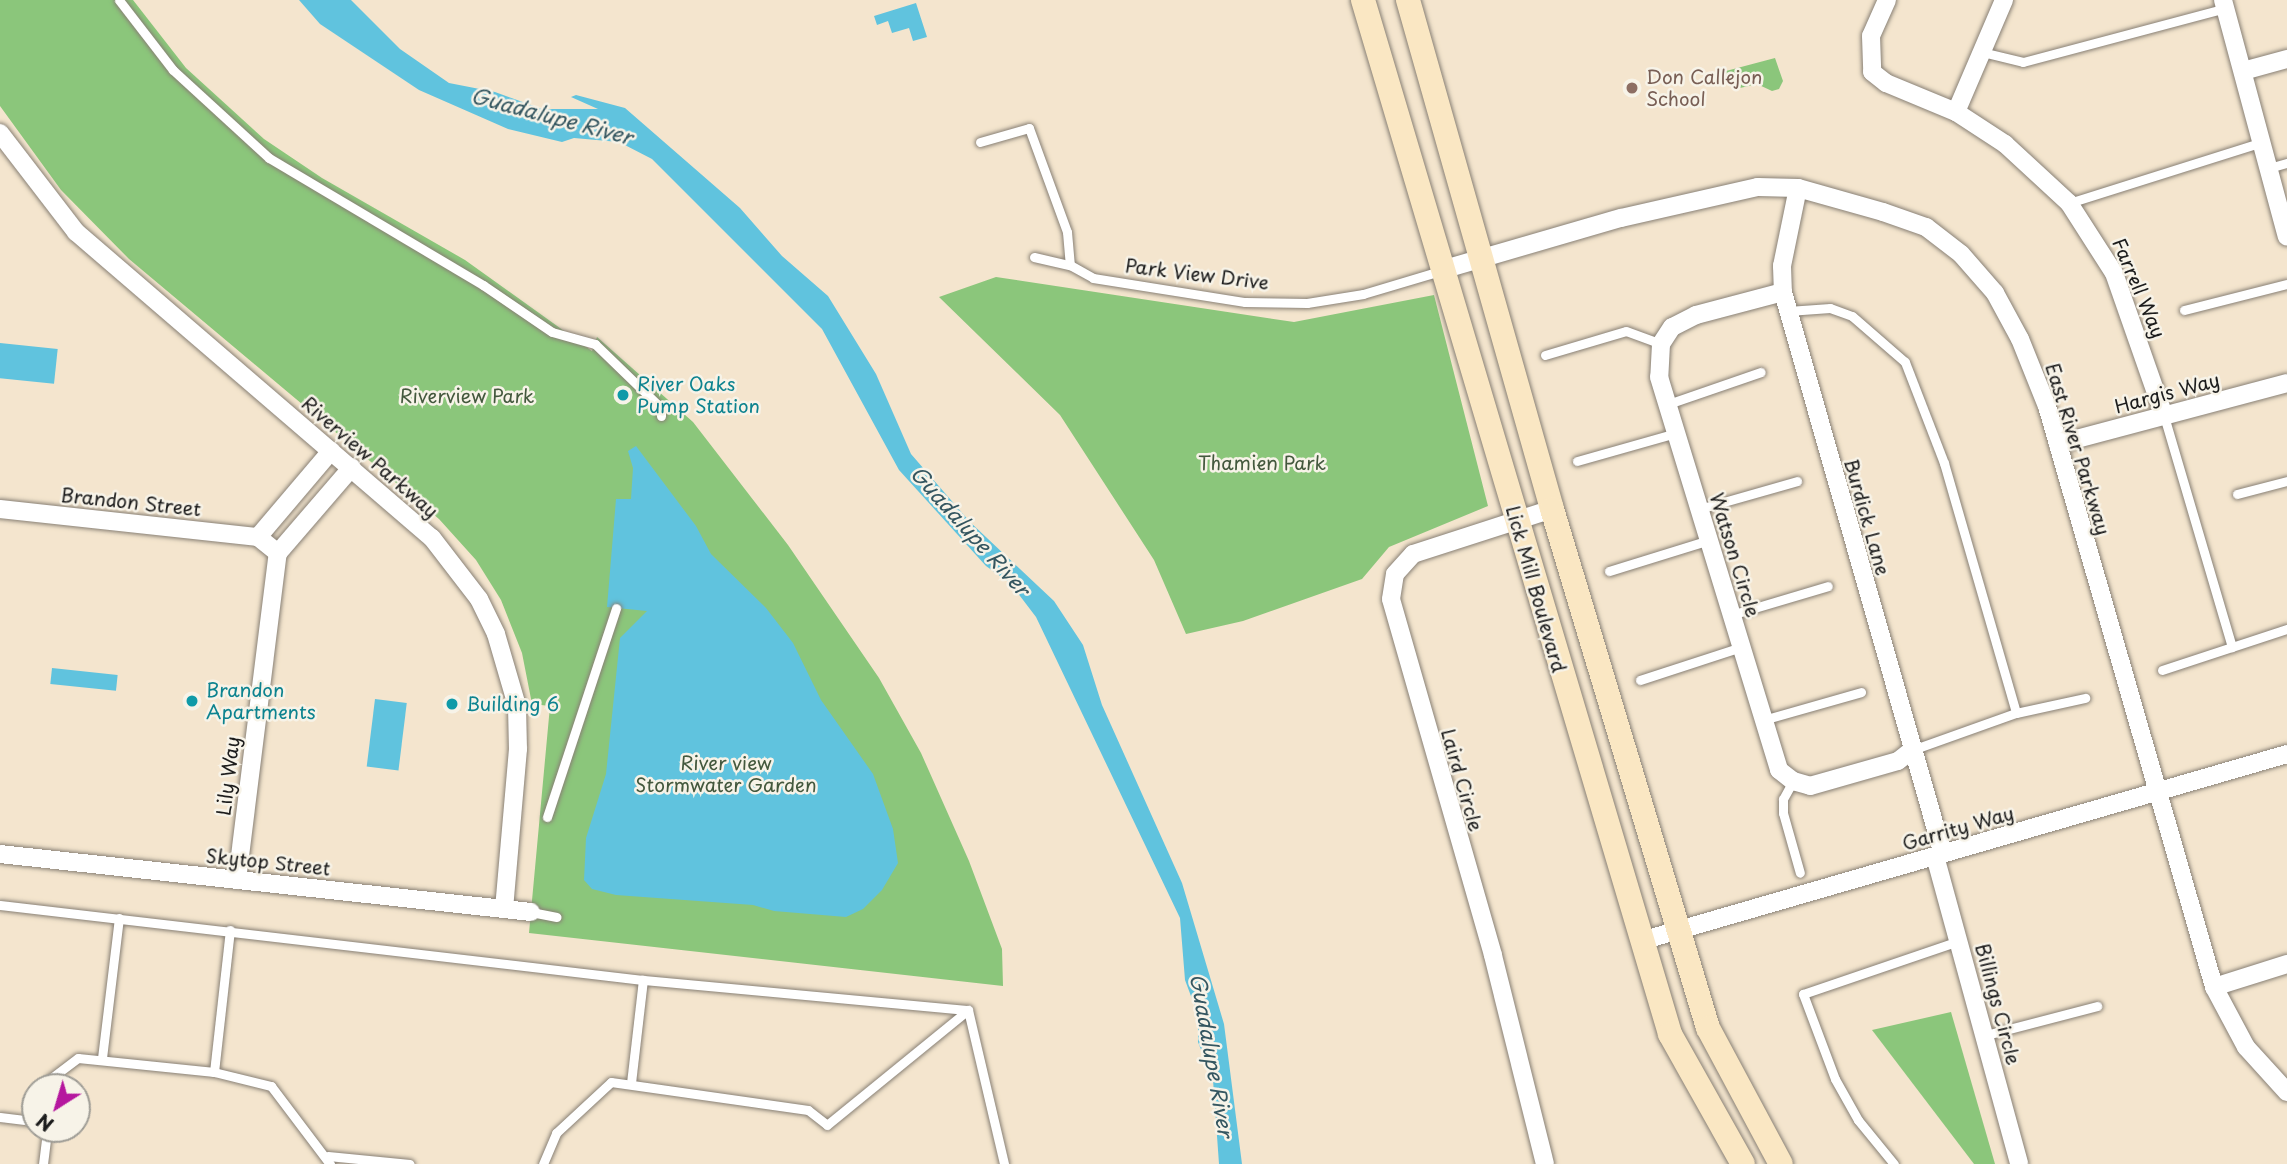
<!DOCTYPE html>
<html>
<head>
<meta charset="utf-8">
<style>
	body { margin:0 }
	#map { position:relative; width:2287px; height:1164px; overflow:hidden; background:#f4e5ce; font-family:"Playpen Sans",sans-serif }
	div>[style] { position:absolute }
	.green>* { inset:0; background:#8bc67b }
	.water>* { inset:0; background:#60c3de; transform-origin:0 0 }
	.roads { filter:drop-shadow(0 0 2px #888075) drop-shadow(0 0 2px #888075) }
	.service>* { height:9px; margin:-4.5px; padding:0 4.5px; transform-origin:4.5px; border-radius:4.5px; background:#fff }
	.minor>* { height:18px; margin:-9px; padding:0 9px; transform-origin:9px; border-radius:9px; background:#fff }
	.secondary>* { height:24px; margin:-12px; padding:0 12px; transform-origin:12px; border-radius:12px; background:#fae7c3 }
	.dots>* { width:19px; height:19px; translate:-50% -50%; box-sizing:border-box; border:4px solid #f7f3e8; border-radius:50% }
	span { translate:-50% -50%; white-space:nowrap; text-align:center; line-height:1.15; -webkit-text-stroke:5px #f7f3e8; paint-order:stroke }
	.education-label { font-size:19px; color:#785e54 }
	.left { translate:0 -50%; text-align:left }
	.street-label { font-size:19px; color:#1c1c1c }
	.culture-label { font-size:19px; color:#0d838f }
	.park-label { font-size:19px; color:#43583d }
	.water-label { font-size:21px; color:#345660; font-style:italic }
	.north { position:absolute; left:21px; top:1073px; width:70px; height:70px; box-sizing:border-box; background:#f7f3e8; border:2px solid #9f9d96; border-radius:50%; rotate:217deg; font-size:19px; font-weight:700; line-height:28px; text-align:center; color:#1c1c1c }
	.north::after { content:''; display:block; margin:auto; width:24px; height:32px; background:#b5179e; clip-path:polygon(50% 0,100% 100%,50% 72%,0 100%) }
</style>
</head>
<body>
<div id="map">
	<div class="green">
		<div style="clip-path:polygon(0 0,133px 0,186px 68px,264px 139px,322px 178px,465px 260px,592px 351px,597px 337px,693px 422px,788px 545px,879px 678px,921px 753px,969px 861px,1002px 949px,1003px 986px,529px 933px,550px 706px,532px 704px,522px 653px,501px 600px,476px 560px,439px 519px,129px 259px,61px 190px,0 106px)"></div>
		<div style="clip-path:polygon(1775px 58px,1783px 81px,1779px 89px,1772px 91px,1757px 84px,1740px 88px,1727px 77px,1726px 71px)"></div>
		<div style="clip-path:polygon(996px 277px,1294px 322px,1434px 295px,1488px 506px,1389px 547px,1362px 579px,1243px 621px,1186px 634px,1154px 560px,1060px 415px,939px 297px)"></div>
		<div style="clip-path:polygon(1951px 1012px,1995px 1164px,1974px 1164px,1872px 1030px)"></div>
	</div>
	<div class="water">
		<div style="clip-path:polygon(299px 0,351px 0,400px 49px,449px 83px,495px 92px,542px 109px,598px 109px,571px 97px,576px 95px,625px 108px,740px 208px,782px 256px,828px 296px,876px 374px,911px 454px,970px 522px,1054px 601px,1083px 645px,1102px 705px,1182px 883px,1224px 1024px,1242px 1164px,1219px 1164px,1213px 1080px,1198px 1042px,1198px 1015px,1185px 980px,1180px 918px,1036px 617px,1010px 583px,986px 566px,899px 470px,822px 329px,652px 159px,619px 142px,574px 138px,562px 142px,508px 129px,419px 90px,320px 24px)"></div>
		<div style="clip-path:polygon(916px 3px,927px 37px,913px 41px,909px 28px,892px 33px,888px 21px,877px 25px,874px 16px)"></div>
		<div style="left:0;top:343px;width:58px;height:35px;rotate:6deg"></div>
		<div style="clip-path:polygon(636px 446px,696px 526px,711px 554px,766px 608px,793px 643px,821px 700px,873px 774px,893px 829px,898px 863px,882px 890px,863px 909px,846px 917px,774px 911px,753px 905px,616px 895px,592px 889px,584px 880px,586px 838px,606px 774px,620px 638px,647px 611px,607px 607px,616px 499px,631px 499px,633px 468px,628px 451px)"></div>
		<div style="left:52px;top:668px;width:66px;height:16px;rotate:6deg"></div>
		<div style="left:375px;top:699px;width:32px;height:68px;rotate:7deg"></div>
	</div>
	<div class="roads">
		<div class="service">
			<div style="left:119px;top:0;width:88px;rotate:52.4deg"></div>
			<div style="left:173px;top:70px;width:130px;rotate:42.5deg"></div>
			<div style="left:269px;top:158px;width:249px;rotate:30.7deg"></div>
			<div style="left:483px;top:285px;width:83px;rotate:34.3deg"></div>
			<div style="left:552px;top:332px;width:45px;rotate:15.6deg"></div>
			<div style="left:595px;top:344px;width:92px;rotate:44.1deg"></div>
			<div style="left:661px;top:408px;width:8px;rotate:90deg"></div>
			<div style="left:1982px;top:52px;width:42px;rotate:13.7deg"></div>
			<div style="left:2023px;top:62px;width:210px;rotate:-14.9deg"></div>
			<div style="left:980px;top:142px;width:51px;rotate:-15.9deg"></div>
			<div style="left:1029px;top:128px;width:111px;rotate:69.9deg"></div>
			<div style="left:1067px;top:232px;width:33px;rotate:85deg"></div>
			<div style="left:2269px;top:168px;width:19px;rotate:-16deg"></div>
			<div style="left:2069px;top:203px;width:202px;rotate:-17.5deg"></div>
			<div style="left:1034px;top:257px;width:37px;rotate:13deg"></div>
			<div style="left:1070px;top:265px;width:26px;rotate:29deg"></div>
			<div style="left:1093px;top:278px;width:154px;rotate:9deg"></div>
			<div style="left:1245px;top:302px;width:62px;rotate:0.9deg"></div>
			<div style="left:1307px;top:303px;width:57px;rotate:-9.1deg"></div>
			<div style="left:1363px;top:294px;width:80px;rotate:-16.6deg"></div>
			<div style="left:2184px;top:310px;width:106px;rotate:-14.2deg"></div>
			<div style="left:1788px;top:311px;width:42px;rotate:-4.1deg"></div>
			<div style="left:1830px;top:308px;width:23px;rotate:20deg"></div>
			<div style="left:1852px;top:316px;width:70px;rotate:41deg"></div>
			<div style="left:1905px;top:362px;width:108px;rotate:68.9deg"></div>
			<div style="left:1944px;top:463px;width:260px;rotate:73.9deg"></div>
			<div style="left:1545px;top:355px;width:84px;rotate:-16.5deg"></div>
			<div style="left:1626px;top:331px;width:37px;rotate:20deg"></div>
			<div style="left:1668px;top:404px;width:98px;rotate:-19deg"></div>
			<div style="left:2164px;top:416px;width:241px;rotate:73.6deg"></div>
			<div style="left:1577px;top:461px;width:103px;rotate:-15.8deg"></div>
			<div style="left:2237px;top:494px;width:52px;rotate:-14.6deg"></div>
			<div style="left:1699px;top:509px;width:102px;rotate:-15.9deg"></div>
			<div style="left:1609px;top:571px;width:105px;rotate:-17.2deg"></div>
			<div style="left:1731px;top:615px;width:101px;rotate:-16.6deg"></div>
			<div style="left:2162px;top:670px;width:132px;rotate:-18.2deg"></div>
			<div style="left:1640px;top:680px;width:106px;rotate:-18.1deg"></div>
			<div style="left:1763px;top:720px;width:102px;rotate:-15.9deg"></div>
			<div style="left:1912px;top:750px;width:110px;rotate:-19.6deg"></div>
			<div style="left:2016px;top:713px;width:71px;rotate:-12.3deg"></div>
			<div style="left:1793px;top:781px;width:21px;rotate:119deg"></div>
			<div style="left:1783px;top:799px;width:14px;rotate:90deg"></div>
			<div style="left:1783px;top:813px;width:62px;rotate:74.2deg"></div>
			<div style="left:547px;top:817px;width:220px;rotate:-71.7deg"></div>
			<div style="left:0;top:905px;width:647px;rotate:6.65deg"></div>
			<div style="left:643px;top:980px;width:326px;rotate:5.3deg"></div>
			<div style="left:531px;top:912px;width:26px;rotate:11deg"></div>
			<div style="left:968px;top:1010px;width:158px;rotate:76.8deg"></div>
			<div style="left:1986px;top:1035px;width:115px;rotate:-14.6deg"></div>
			<div style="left:102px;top:1058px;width:141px;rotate:-83.1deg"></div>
			<div style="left:214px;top:1072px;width:143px;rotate:-83.6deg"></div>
			<div style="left:631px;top:1083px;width:104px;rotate:-83.4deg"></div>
			<div style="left:50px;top:1087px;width:8px;rotate:-90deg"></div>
			<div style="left:50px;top:1079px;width:35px;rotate:-37deg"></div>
			<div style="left:78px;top:1058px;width:137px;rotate:5.9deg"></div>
			<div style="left:214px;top:1072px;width:59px;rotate:13.8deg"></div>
			<div style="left:271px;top:1086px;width:98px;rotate:52.9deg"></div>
			<div style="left:0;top:1117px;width:35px;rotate:7deg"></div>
			<div style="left:328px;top:1156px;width:82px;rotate:5.6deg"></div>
			<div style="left:43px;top:1164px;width:35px;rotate:-83deg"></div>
			<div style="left:543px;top:1164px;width:34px;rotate:-67deg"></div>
			<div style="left:556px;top:1133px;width:75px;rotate:-42.8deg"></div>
			<div style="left:611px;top:1082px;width:199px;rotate:8.1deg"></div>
			<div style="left:808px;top:1110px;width:24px;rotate:38deg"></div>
			<div style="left:827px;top:1125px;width:182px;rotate:-39.2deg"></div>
			<div style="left:1894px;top:1164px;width:57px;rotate:-129.3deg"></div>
			<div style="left:1858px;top:1120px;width:47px;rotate:-119.3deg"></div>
			<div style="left:1835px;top:1079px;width:91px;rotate:-110.6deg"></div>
			<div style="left:1803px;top:994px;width:165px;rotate:-18.8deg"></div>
		</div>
		<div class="minor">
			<div style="left:1887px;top:0;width:39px;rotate:114deg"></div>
			<div style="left:1871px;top:36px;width:36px;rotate:88deg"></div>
			<div style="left:1872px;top:72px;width:18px;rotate:38deg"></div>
			<div style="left:1886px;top:83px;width:76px;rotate:22.5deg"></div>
			<div style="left:1956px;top:112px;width:59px;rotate:33.1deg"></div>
			<div style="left:2005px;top:144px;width:87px;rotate:42.7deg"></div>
			<div style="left:2069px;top:203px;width:83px;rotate:57.3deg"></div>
			<div style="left:2114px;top:273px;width:151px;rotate:70.7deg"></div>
			<div style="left:2223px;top:0;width:245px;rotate:74.9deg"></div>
			<div style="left:2243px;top:71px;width:46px;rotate:-15.3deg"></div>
			<div style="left:1956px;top:112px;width:122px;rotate:-66.8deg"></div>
			<div style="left:0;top:133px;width:125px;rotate:52.5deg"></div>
			<div style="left:76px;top:232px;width:469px;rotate:40.7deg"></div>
			<div style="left:432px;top:538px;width:77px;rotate:52.4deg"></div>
			<div style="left:479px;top:599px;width:39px;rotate:64deg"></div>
			<div style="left:496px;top:634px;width:75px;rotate:73.7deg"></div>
			<div style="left:517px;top:706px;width:43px;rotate:88.7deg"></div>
			<div style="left:518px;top:749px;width:160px;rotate:95deg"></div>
			<div style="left:1798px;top:188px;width:80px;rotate:101.6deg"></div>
			<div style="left:1782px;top:266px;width:26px;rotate:88deg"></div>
			<div style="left:1783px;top:292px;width:584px;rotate:74.11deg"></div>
			<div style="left:1445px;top:269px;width:183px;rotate:-16.2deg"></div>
			<div style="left:1621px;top:218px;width:140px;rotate:-12.8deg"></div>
			<div style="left:1758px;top:187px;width:40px;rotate:1.4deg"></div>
			<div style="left:1798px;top:188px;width:88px;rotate:15.8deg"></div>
			<div style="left:1883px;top:212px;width:46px;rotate:19.2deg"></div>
			<div style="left:1926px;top:227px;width:44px;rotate:37.6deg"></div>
			<div style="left:1961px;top:254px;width:52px;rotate:48.9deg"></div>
			<div style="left:1995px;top:293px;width:52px;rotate:61.5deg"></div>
			<div style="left:2020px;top:339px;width:72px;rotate:68.1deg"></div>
			<div style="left:2047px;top:406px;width:605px;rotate:73.96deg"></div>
			<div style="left:2214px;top:987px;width:68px;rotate:61.9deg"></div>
			<div style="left:2246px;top:1047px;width:61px;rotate:47.7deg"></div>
			<div style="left:1783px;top:292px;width:90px;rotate:165.2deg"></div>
			<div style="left:1696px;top:315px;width:27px;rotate:153deg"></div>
			<div style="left:1672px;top:327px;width:20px;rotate:123deg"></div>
			<div style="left:1661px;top:344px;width:33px;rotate:93deg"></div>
			<div style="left:1659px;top:377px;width:411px;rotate:73deg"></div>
			<div style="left:1779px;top:770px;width:18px;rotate:38deg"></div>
			<div style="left:1793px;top:781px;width:18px;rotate:16deg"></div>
			<div style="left:1810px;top:786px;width:91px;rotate:-15.9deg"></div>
			<div style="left:1898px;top:761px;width:18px;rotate:-38deg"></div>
			<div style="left:2058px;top:444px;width:237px;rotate:-14.9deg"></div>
			<div style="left:0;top:509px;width:260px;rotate:6.2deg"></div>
			<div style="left:258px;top:537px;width:26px;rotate:39deg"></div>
			<div style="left:258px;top:537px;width:113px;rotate:-49.7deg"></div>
			<div style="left:0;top:854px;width:534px;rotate:6.23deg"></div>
			<div style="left:1935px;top:856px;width:319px;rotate:74.7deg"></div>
			<div style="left:237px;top:880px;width:330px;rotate:-82.9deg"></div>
			<div style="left:278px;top:553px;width:113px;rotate:-49.3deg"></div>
			<div style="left:1641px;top:941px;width:673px;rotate:-16.14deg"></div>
			<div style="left:2214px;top:987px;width:77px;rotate:-17.5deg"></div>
			<div style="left:1545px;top:1164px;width:215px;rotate:-104deg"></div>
			<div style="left:1493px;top:955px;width:370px;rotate:-106deg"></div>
			<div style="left:1391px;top:599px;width:25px;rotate:-81deg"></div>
			<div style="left:1395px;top:574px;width:27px;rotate:-48deg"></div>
			<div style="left:1413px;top:554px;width:146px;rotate:-17.9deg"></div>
		</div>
		<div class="secondary">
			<div style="left:1363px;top:0;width:1079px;rotate:73.46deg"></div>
			<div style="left:1670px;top:1034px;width:149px;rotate:60.7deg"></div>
			<div style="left:1408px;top:0;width:529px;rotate:74.2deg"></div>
			<div style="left:1552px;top:509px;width:542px;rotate:73.27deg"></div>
			<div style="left:1708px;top:1028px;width:154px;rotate:61.8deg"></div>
		</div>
	</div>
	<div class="dots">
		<div style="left:1632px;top:88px;background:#8d6e63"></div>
		<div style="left:623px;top:395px;background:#0f9aa8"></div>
		<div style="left:192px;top:701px;background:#0f9aa8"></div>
		<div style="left:452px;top:704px;background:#0f9aa8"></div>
	</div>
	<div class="education-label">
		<span class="left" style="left:1646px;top:88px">Don Callejon<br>School</span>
	</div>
	<div class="street-label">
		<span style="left:1197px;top:274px;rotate:7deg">Park View Drive</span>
		<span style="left:2139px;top:288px;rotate:67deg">Farrell Way</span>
		<span style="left:2167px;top:393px;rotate:-15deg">Hargis Way</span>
		<span style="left:2078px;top:449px;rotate:73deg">East River Parkway</span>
		<span style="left:370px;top:457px;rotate:41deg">Riverview Parkway</span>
		<span style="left:131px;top:502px;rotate:6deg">Brandon Street</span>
		<span style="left:1867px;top:517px;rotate:74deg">Burdick Lane</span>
		<span style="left:1735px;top:555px;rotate:73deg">Watson Circle</span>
		<span style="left:1536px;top:589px;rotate:74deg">Lick Mill Boulevard</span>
		<span style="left:228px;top:776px;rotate:-83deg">Lily Way</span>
		<span style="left:1462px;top:780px;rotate:74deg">Laird Circle</span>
		<span style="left:1958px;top:828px;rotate:-16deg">Garrity Way</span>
		<span style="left:268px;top:862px;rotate:6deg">Skytop Street</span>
		<span style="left:1998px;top:1004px;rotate:75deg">Billings Circle</span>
	</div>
	<div class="culture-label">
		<span class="left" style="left:637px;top:395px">River Oaks<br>Pump Station</span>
		<span class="left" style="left:206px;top:701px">Brandon<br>Apartments</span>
		<span class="left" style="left:466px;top:704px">Building 6</span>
	</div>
	<div class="park-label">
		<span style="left:467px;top:396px">Riverview Park</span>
		<span style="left:1262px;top:463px">Thamien Park</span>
		<span style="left:726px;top:774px">River view<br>Stormwater Garden</span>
	</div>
	<div class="water-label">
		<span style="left:552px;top:115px;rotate:15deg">Guadalupe River</span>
		<span style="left:971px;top:530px;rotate:48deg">Guadalupe River</span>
		<span style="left:1213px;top:1055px;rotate:80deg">Guadalupe River</span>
	</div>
	<div class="north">N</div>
</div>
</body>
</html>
